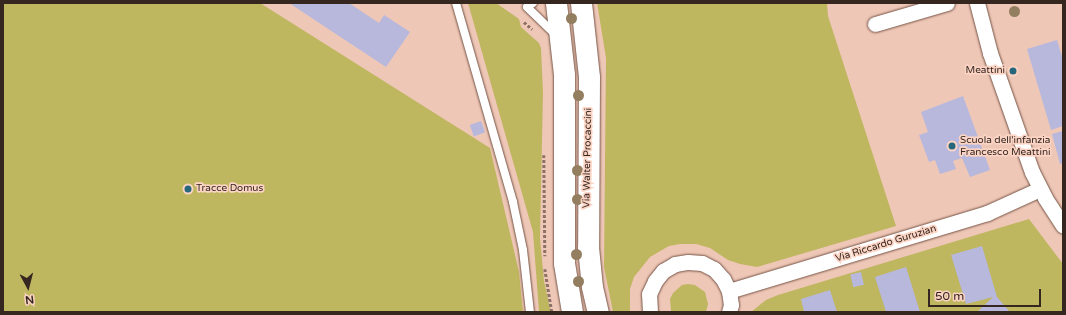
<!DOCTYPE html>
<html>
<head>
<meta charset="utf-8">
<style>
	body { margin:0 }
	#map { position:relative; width:1066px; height:315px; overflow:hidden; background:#efc7b7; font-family:"Varela Round",sans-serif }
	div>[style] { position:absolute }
	.green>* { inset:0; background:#bfb660 }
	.building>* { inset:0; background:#b7b8dc; transform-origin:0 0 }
	.path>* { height:2.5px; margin-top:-1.25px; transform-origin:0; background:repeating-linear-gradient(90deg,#8c7167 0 3px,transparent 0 5px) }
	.roads { filter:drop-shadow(0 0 1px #755446) drop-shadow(0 0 1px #755446) }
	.lane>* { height:8px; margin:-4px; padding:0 4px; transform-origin:4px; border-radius:4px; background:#fff }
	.street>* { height:15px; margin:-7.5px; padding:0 7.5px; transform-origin:7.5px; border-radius:7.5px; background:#fff }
	.secondary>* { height:21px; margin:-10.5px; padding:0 10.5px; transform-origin:10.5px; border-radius:10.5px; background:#fff }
	.trees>* { width:11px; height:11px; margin:-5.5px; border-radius:50%; background:#937e60 }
	.dots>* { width:11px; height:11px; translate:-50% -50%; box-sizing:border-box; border:2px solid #fcd4c4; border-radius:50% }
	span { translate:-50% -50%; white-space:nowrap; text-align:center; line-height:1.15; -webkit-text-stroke:3.5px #fcd4c4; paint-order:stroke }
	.poi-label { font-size:10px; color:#352620 }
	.right { translate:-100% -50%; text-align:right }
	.left { translate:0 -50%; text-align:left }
	.street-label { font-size:10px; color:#352620 }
	.frame { position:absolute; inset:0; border:4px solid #352620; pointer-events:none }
	.north { position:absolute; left:8px; top:267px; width:40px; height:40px; -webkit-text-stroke:3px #fcd4c4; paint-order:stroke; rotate:173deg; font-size:11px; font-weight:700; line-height:16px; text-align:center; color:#352620 }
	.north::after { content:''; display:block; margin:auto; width:14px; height:18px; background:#352620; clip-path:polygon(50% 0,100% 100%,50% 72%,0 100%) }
	.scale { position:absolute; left:928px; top:289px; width:113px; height:18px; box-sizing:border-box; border:2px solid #352620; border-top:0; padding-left:5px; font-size:12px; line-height:14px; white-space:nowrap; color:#352620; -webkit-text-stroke:3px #fcd4c4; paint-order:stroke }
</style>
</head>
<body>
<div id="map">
	<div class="green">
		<div style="clip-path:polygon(3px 3px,260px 3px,490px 148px,519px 272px,523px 312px,3px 312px)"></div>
		<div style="clip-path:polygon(468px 3px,496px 3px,519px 19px,521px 27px,539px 43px,541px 48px,543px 93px,540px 238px,544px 281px,551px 312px,539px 312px,533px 232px)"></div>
		<div style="clip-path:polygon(597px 3px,827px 3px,828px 16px,896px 226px,757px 267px,740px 264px,728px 260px,710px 248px,696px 244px,680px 244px,669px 246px,650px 257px,634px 277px,630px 289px,630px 312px,613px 312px,604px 267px,606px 58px)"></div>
		<div style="clip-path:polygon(1029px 219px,1063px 264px,1063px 312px,751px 312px,766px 300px,778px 295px)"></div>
		<div style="clip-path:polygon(688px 284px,695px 285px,705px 292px,708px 304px,706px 312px,671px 311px,670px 299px,673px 293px,682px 285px)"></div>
	</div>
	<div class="building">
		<div style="clip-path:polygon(289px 3px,349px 3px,379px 23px,384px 15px,410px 32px,386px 67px)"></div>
		<div style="clip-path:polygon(1057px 40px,1063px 60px,1063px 126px,1051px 130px,1027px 49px)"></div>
		<div style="clip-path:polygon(963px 96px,990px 170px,970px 177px,962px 158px,953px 161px,956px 169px,940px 174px,935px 160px,929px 162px,919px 135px,928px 132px,921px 112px)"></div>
		<div style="left:481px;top:121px;width:12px;height:12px;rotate:70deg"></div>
		<div style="clip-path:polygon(1063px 131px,1063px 163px,1060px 164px,1052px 134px)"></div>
		<div style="clip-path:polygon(982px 246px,997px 297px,1010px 312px,977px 312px,993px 297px,966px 304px,951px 255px)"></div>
		<div style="clip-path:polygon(906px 267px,920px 312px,886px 312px,875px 277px)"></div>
		<div style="left:861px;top:272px;width:13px;height:11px;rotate:77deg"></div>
		<div style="clip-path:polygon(830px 290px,837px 312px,804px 312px,801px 299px)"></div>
	</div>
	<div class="path">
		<div style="left:524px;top:22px;width:11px;rotate:41deg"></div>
		<div style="left:544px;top:155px;width:101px;rotate:89.4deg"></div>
		<div style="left:545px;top:269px;width:44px;rotate:80.8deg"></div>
	</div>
	<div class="roads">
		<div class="lane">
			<div style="left:456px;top:3px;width:207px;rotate:74deg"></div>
			<div style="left:513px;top:202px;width:49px;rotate:78.2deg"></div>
			<div style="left:523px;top:250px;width:62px;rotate:83.6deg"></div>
			<div style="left:533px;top:3px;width:7px;rotate:146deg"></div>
			<div style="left:527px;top:7px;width:40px;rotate:44deg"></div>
		</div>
		<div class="street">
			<div style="left:977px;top:3px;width:52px;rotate:75.4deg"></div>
			<div style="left:990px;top:53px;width:126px;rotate:70.6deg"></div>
			<div style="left:1032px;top:172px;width:29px;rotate:63deg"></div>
			<div style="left:1045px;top:198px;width:33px;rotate:57deg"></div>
			<div style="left:875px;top:24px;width:75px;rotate:-16.3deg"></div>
			<div style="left:729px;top:291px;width:270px;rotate:-16.8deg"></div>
			<div style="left:987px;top:213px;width:58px;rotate:-24.4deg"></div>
			<div style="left:650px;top:312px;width:18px;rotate:-93deg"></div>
			<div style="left:649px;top:294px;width:14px;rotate:-65deg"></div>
			<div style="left:655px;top:281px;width:13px;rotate:-51deg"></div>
			<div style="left:663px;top:271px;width:14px;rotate:-30deg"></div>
			<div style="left:675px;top:264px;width:13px;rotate:-9deg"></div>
			<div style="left:688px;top:262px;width:14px;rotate:4deg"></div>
			<div style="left:702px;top:263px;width:13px;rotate:27deg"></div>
			<div style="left:714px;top:269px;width:13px;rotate:48deg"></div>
			<div style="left:723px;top:279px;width:13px;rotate:63deg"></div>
			<div style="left:729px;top:291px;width:14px;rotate:82deg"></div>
			<div style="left:731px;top:305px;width:7px;rotate:106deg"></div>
		</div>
		<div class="secondary">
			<div style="left:556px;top:3px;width:71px;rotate:83.6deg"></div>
			<div style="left:564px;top:74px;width:189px;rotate:90deg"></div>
			<div style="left:564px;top:263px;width:50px;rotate:80.7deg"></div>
			<div style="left:581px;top:3px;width:74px;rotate:83.8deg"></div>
			<div style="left:589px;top:77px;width:170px;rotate:90.3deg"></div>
			<div style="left:588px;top:247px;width:40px;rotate:84.3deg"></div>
			<div style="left:592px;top:287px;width:26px;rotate:77deg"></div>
		</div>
	</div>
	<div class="trees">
		<div style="left:1014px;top:11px"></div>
		<div style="left:571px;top:18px"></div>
		<div style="left:578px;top:95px"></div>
		<div style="left:577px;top:170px"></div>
		<div style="left:577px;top:199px"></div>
		<div style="left:576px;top:254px"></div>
		<div style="left:578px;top:281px"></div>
	</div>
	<div class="dots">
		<div style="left:1013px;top:71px;background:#27677c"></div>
		<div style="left:952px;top:146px;background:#27677c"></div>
		<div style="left:188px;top:189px;background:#27677c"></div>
	</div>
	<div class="poi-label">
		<span class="right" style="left:1005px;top:71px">Meattini</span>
		<span class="left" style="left:960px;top:146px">Scuola dell'infanzia<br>Francesco Meattini</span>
		<span class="left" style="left:196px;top:189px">Tracce Domus</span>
	</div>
	<div class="street-label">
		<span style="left:588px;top:158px;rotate:-89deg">Via Walter Procaccini</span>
		<span style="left:886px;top:244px;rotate:-17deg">Via Riccardo Guruzian</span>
	</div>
	<div class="frame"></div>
	<div class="north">N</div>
	<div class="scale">50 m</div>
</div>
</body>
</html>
